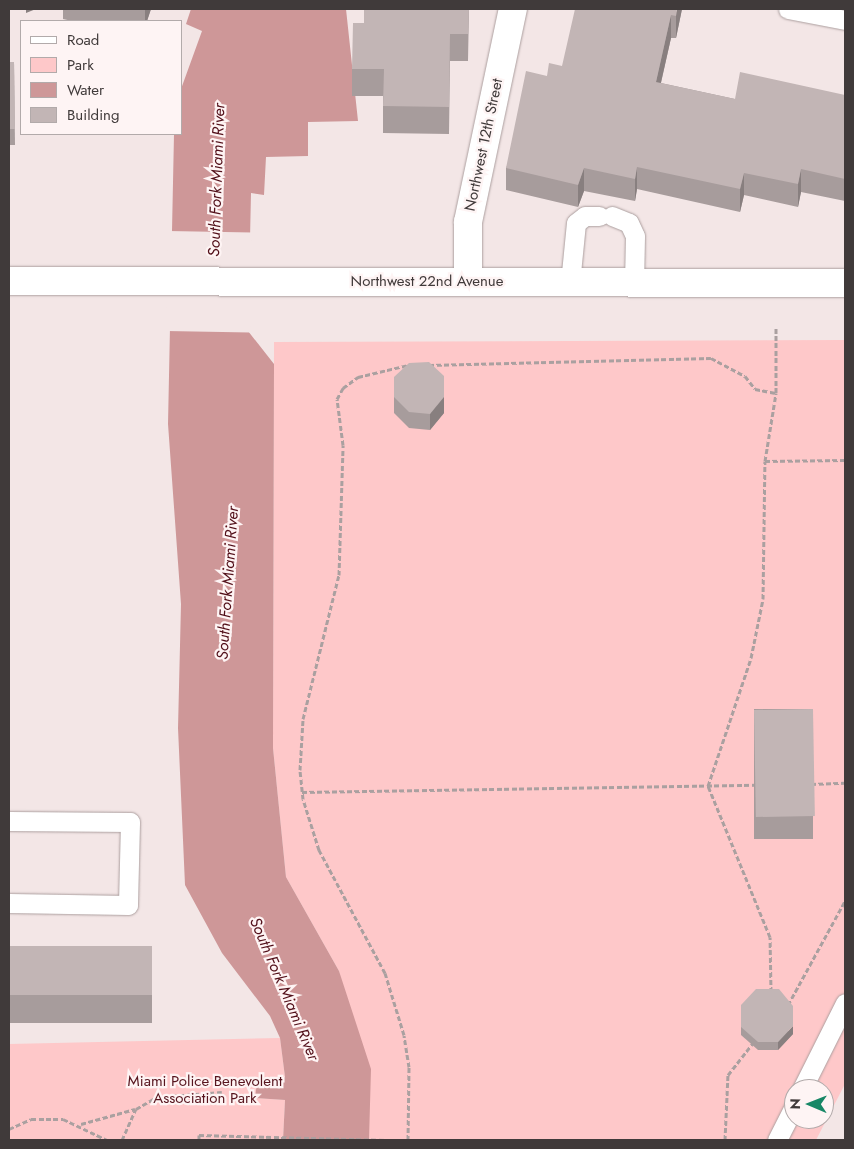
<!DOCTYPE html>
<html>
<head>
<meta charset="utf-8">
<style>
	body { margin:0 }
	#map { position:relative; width:854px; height:1149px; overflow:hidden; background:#f3e6e6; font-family:Jost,sans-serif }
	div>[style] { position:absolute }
	.green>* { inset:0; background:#fec8c9 }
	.water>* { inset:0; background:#ce9798 }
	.pier>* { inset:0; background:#f3e6e6; transform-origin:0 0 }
	.path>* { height:3px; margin-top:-1.5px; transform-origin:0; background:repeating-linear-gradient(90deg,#aaa0a0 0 5px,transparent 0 7.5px) }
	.roads { filter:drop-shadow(0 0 1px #ac9f9f) drop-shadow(0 0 1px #ac9f9f) }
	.lane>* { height:19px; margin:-9.5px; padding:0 9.5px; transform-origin:9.5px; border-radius:9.5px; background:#fff }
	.street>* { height:28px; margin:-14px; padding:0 14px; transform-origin:14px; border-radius:14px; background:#fff }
	.secondary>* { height:28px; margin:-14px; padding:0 14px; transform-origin:14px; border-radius:14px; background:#fff }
	.wall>* { inset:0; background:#a79c9c; transform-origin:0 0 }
	.shaded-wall>* { inset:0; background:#887f7f }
	.building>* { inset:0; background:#c2b5b5; transform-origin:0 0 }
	span { translate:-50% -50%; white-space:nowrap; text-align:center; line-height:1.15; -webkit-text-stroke:4.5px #fef4f4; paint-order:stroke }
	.street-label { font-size:15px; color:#403a3a }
	.park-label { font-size:15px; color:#57151e }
	.water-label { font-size:16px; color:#520f19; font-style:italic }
	.frame { position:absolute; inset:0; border:10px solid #403a3a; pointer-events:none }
	.legend { position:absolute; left:20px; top:20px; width:162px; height:115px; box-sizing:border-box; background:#fef4f4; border:1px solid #b2aaaa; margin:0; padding:6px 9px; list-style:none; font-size:15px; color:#403a3a }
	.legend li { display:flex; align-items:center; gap:10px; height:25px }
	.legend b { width:25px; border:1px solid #b2aaaa }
	.north { position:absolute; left:784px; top:1079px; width:50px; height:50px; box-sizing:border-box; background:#fef4f4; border:1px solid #b2aaaa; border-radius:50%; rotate:271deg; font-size:14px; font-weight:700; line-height:20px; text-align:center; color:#403a3a }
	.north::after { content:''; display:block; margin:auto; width:18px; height:22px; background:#178766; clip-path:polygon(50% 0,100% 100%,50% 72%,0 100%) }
</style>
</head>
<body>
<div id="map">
	<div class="green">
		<div style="clip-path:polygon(evenodd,845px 340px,845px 1084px,816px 1140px,369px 1140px,339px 971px,286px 877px,273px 748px,274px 342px,845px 340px,794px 1089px,824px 1089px,824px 1119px,794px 1119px,794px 1089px)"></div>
		<div style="clip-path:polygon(280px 1038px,285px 1077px,257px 1082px,255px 1098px,285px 1100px,283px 1140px,9px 1140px,9px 1044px)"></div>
	</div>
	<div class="water">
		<div style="clip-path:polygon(191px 9px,346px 9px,358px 121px,308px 122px,308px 156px,266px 157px,264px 195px,251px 193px,248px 331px,274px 364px,273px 748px,286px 877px,339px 971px,371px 1069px,369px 1140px,283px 1140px,285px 1100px,255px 1098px,257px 1082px,285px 1077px,280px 1038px,270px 1016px,222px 953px,185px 885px,178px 728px,181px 604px,168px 424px,174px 134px,181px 134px,181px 89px,202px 31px,186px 24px)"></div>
	</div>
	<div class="pier">
		<div style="left:168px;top:231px;width:84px;height:100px;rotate:1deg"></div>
	</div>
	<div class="path">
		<div style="left:429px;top:365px;width:282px;rotate:-1.4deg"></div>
		<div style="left:711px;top:358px;width:38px;rotate:28deg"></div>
		<div style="left:745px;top:376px;width:16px;rotate:52deg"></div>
		<div style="left:755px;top:389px;width:21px;rotate:11deg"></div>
		<div style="left:765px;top:461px;width:80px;rotate:-0.7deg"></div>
		<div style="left:811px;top:784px;width:34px;rotate:-2deg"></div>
		<div style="left:302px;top:792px;width:455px;rotate:-0.9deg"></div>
		<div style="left:771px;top:992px;width:55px;rotate:-91deg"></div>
		<div style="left:770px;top:937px;width:163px;rotate:-112.3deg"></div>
		<div style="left:708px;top:786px;width:135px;rotate:-71.4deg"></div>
		<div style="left:751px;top:658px;width:60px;rotate:-78.5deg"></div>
		<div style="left:763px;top:599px;width:138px;rotate:-89.2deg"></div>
		<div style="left:765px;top:461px;width:69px;rotate:-80.8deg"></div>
		<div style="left:776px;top:393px;width:65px;rotate:-90deg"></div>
		<div style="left:788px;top:1005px;width:119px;rotate:-61.3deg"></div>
		<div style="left:81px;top:1124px;width:56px;rotate:-15.5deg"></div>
		<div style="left:9px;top:1129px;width:24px;rotate:-24deg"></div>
		<div style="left:31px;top:1119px;width:32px"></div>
		<div style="left:63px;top:1119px;width:49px;rotate:25.5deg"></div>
		<div style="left:122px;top:1140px;width:34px;rotate:-66deg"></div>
		<div style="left:136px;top:1109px;width:24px;rotate:-30deg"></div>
		<div style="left:157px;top:1097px;width:65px;rotate:-4.4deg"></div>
		<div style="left:199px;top:1140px;width:5px;rotate:-90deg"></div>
		<div style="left:199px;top:1135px;width:188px;rotate:1.5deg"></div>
		<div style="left:408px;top:1140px;width:73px;rotate:-89.2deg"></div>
		<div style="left:409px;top:1067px;width:32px;rotate:-99deg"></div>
		<div style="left:404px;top:1035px;width:65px;rotate:-107deg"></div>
		<div style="left:385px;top:973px;width:140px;rotate:-118.2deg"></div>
		<div style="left:319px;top:850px;width:53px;rotate:-107.4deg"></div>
		<div style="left:303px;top:799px;width:29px;rotate:-96deg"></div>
		<div style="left:300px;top:770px;width:51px;rotate:-86.6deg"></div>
		<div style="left:303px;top:719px;width:148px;rotate:-76deg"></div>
		<div style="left:339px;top:575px;width:130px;rotate:-88.2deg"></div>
		<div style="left:343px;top:445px;width:46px;rotate:-97.4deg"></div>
		<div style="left:337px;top:399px;width:13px;rotate:-61deg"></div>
		<div style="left:343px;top:388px;width:19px;rotate:-36deg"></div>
		<div style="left:358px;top:377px;width:51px;rotate:-13.5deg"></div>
		<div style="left:725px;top:1140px;width:65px;rotate:-87.4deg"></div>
		<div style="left:728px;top:1075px;width:41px;rotate:-52deg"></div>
	</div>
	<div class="roads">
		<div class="lane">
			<div style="left:788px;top:9px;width:58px;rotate:10.9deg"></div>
			<div style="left:612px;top:216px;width:18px;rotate:22deg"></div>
			<div style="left:629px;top:223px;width:14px;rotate:65deg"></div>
			<div style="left:635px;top:236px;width:46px;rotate:91.2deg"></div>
			<div style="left:570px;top:283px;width:60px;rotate:-84.3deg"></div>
			<div style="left:576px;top:223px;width:11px;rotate:-38deg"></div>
			<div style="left:585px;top:216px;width:14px"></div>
			<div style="left:9px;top:821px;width:121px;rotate:0.5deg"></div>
			<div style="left:130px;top:822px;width:83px;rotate:91.4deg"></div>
			<div style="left:128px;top:905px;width:119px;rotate:-179deg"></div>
			<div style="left:802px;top:1089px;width:96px;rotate:-63.4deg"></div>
			<div style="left:777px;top:1140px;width:38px;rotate:-63deg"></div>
		</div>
		<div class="street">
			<div style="left:468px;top:282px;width:60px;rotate:-90deg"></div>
			<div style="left:468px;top:222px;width:218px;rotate:-78.1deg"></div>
		</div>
		<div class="secondary">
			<div style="left:9px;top:281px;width:836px;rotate:0.14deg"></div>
		</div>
	</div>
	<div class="wall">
		<div style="clip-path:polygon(63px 9px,151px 9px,147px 21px,72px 21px,63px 19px)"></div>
		<div style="clip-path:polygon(469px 9px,468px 61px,450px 61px,449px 134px,383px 133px,383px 96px,352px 96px,352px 69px,364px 23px)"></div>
		<div style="clip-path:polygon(682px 9px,676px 38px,671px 38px,661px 83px,735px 99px,845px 95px,845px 201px,801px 192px,798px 207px,744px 195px,740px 212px,637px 189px,635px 201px,584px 191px,578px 207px,506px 190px,506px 168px,547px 76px,562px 66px)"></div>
		<div style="clip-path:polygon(9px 62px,14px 62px,15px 145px,9px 145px)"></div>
		<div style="clip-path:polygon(394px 377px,444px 413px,430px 430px,409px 428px,394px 413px)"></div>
		<div style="left:813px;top:709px;width:130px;height:59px;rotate:90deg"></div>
		<div style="left:9px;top:946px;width:143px;height:77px"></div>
		<div style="clip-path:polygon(741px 1005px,793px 1034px,778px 1050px,758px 1050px,741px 1035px)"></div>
	</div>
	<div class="shaded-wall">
		<div style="clip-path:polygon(26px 9px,36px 9px,26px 13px)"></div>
		<div style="clip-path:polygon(145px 9px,151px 9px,147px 21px,145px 21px)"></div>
		<div style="clip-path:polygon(677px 9px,682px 9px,676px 38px,676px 16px)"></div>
		<div style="clip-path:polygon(671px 15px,671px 38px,656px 104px,656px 82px)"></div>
		<div style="clip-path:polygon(637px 167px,637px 189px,635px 201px,635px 179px)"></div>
		<div style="clip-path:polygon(584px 168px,584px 191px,578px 207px,578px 185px)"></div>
		<div style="clip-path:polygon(801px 169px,801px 192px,798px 207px,798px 184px)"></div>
		<div style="clip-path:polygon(744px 173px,744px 195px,740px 212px,740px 189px)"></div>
		<div style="clip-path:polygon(444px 376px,444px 413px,430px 430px,430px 414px)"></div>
		<div style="clip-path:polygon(793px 1026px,793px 1034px,778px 1050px,778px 1042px)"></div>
	</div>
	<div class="building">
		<div style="clip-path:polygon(364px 9px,469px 9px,468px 34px,450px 34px,449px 107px,383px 106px,384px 69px,352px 69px,353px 23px,364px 23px)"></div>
		<div style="clip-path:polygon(575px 9px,677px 9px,676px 16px,671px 15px,656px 82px,735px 99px,740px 72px,845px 95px,845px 179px,801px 169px,798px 184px,744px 173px,740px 189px,637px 167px,635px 179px,584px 168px,578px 185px,506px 168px,526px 71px,547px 76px,549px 63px,562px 66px)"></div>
		<div style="clip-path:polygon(9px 62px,14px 62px,15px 129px,9px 129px)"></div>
		<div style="clip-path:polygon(429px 362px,444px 376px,444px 397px,430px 414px,409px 412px,394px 397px,394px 377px,409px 363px)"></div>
		<div style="left:813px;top:709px;width:107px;height:59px;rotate:89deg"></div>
		<div style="left:9px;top:946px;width:143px;height:49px"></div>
		<div style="clip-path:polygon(756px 989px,779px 989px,793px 1006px,793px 1026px,778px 1042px,758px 1042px,741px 1027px,741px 1005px)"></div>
	</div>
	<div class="street-label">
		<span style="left:484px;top:145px;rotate:-78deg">Northwest 12th Street</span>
		<span style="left:427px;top:282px">Northwest 22nd Avenue</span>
	</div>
	<div class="park-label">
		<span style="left:205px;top:1090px">Miami Police Benevolent<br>Association Park</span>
	</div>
	<div class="water-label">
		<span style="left:217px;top:180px;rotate:-88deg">South Fork Miami River</span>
		<span style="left:228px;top:583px;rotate:-86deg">South Fork Miami River</span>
		<span style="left:284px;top:989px;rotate:67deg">South Fork Miami River</span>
	</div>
	<div class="frame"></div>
	<ul class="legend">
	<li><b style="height:6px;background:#fff"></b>Road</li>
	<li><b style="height:14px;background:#fec8c9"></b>Park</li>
	<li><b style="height:14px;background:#ce9798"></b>Water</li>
	<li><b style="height:14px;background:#c2b5b5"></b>Building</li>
	</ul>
	<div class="north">N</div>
</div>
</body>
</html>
